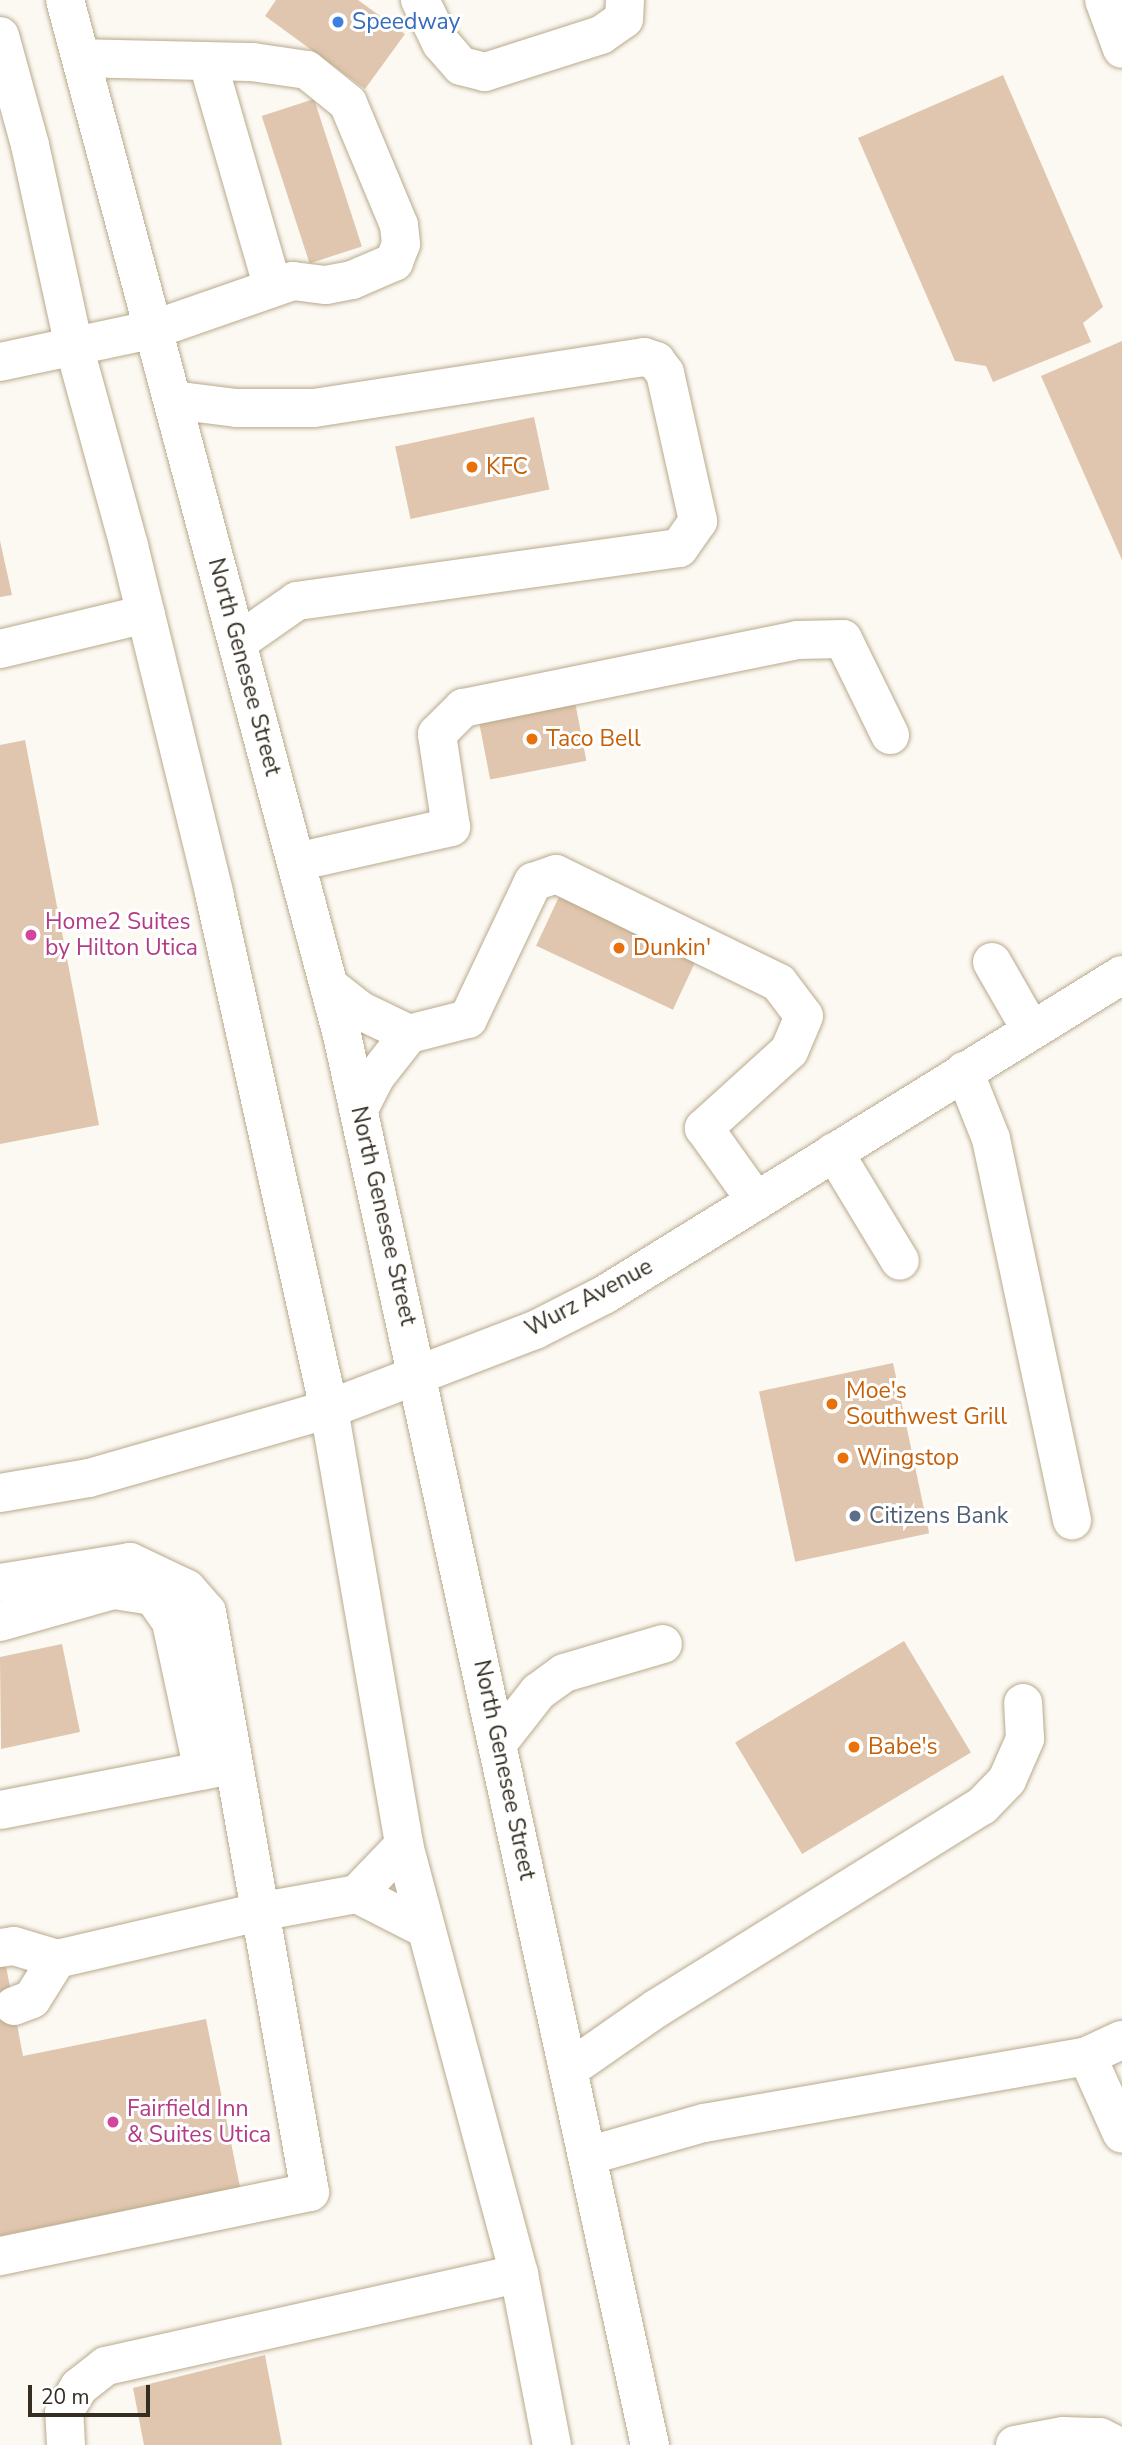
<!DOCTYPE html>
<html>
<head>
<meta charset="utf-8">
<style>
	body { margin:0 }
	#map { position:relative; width:1122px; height:2445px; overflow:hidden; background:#fcf9f3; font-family:"Nunito Sans",sans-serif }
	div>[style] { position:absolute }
	.building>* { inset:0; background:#e0c6ae; transform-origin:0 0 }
	.roads { filter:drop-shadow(0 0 2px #b9aa8c) drop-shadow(0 0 2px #b9aa8c) }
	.minor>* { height:38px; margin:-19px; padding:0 19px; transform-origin:19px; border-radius:19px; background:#fff }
	.major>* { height:38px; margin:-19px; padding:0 19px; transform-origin:19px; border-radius:19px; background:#fff }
	.dots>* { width:19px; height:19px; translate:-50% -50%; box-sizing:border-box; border:4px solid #fff; border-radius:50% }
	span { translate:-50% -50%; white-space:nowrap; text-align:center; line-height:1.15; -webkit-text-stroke:6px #fff; paint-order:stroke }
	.shop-label { font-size:23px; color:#366cbe }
	.left { translate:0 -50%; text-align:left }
	.food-label { font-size:23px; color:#c56008 }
	.street-label { font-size:23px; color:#342e22 }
	.hotel-label { font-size:23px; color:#b23c85 }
	.service-label { font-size:23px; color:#4e5e75 }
	.scale { position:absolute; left:28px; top:2385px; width:122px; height:32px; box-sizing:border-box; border:4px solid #342e22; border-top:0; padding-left:9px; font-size:21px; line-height:24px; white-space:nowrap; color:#342e22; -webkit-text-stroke:5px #fff; paint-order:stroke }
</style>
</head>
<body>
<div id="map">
	<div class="building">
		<div style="clip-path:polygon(276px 0,358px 0,405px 34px,365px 89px,265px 16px)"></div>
		<div style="clip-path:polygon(1003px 75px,1103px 307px,1083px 323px,1091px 342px,993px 382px,986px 366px,955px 361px,858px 138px)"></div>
		<div style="left:314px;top:99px;width:155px;height:55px;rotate:72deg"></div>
		<div style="clip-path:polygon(1122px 341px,1122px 560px,1041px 376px)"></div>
		<div style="left:534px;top:417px;width:74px;height:142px;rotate:78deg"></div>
		<div style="clip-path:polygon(0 541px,12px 595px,0 597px)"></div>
		<div style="left:574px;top:697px;width:65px;height:98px;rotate:79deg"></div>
		<div style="clip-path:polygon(25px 740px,99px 1125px,0 1144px,0 745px)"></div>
		<div style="left:564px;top:886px;width:151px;height:66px;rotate:25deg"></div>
		<div style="left:893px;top:1363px;width:174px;height:137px;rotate:78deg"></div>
		<div style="left:904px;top:1641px;width:130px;height:197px;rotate:59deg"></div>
		<div style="clip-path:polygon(62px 1644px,80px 1732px,1px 1749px,0 1657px)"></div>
		<div style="clip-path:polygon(6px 1966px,23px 2056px,206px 2019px,240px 2187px,0 2236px,0 1967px)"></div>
		<div style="clip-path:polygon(265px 2355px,282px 2445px,144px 2445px,133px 2388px)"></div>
	</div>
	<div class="roads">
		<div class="minor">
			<div style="left:420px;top:0;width:48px;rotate:64deg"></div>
			<div style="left:441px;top:43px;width:30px;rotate:49deg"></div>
			<div style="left:461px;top:66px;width:25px;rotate:14deg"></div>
			<div style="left:485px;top:72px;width:122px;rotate:-17.7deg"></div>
			<div style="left:601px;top:35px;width:28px;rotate:-35deg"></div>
			<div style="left:624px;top:19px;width:19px;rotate:-87deg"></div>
			<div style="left:1104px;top:0;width:52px;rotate:69.8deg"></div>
			<div style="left:208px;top:63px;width:231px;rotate:73.9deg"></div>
			<div style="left:0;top:362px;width:158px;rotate:-12deg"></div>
			<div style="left:155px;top:329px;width:146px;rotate:-19.2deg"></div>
			<div style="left:293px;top:281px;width:33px;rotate:7deg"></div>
			<div style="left:326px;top:285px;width:26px;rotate:-11deg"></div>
			<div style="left:352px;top:280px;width:46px;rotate:-23.2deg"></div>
			<div style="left:394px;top:262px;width:19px;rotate:-69deg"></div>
			<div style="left:401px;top:244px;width:19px;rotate:-96deg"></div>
			<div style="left:399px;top:225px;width:132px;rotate:-112.7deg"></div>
			<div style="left:348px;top:103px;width:53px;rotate:-141.2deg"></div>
			<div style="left:307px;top:70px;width:56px;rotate:-171.7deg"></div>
			<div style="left:252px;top:62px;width:171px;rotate:-178.7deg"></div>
			<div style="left:173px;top:400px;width:64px;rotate:7.2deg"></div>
			<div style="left:236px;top:408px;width:78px"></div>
			<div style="left:314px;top:408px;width:334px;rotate:-8.8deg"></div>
			<div style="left:644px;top:357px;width:13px;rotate:18deg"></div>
			<div style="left:656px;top:361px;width:15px;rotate:53deg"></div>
			<div style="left:665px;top:373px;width:152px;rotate:77.4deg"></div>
			<div style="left:698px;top:521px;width:33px;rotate:125deg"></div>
			<div style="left:679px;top:548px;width:386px;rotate:172.1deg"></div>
			<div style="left:297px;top:601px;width:72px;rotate:145.2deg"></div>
			<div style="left:0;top:649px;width:150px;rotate:-13.5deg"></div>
			<div style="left:296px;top:862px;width:159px;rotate:-12.7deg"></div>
			<div style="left:451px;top:827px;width:94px;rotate:-98.6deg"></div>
			<div style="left:437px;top:734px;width:37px;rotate:-45deg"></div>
			<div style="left:463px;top:708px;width:341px;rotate:-11.5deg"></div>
			<div style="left:797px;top:640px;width:46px;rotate:-1.2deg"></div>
			<div style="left:843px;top:639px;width:107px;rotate:63.9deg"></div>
			<div style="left:992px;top:962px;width:78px;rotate:60.2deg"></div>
			<div style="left:329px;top:986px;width:41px;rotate:38deg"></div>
			<div style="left:361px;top:1011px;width:53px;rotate:25.6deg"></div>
			<div style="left:964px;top:1071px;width:73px;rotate:68.3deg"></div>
			<div style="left:991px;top:1139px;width:390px;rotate:78deg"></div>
			<div style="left:359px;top:1109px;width:37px;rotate:-63deg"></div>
			<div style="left:376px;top:1076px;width:53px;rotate:-51.8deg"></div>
			<div style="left:409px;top:1034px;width:61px;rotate:-14.3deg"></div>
			<div style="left:468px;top:1019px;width:152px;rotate:-64.6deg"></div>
			<div style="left:533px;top:882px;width:24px;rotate:-19deg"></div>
			<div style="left:556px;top:874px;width:248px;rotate:26deg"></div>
			<div style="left:779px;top:983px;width:41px;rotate:52.9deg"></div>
			<div style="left:804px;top:1016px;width:38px;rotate:113deg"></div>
			<div style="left:789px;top:1051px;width:115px;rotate:137.8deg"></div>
			<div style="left:704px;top:1128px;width:90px;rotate:54.5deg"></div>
			<div style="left:834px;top:1152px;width:127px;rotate:58.8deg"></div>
			<div style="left:0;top:1493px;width:90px;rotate:-9.6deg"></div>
			<div style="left:89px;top:1478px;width:250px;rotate:-16deg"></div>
			<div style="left:329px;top:1409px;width:221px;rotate:-21deg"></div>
			<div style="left:535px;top:1330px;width:77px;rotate:-26.9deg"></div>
			<div style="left:604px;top:1295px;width:609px;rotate:-31.71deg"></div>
			<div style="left:0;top:1583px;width:132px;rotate:-9.2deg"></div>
			<div style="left:130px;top:1562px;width:63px;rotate:25.3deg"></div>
			<div style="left:187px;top:1589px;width:30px;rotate:49deg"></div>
			<div style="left:207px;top:1612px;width:589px;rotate:79.93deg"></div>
			<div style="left:310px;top:2192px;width:317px;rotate:168.3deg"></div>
			<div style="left:0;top:1622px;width:118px;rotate:-15.7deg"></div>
			<div style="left:114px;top:1590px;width:39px;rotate:9deg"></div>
			<div style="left:153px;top:1596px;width:32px;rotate:55deg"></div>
			<div style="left:171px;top:1622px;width:152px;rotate:77.9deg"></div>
			<div style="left:498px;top:1743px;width:65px;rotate:-51.9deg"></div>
			<div style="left:538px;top:1692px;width:32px;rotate:-36deg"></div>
			<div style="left:564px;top:1673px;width:103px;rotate:-16.3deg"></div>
			<div style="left:0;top:1810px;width:231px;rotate:-11deg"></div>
			<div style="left:357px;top:1894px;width:77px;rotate:26.9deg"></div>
			<div style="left:0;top:1948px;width:14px;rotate:-8deg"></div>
			<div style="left:14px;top:1946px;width:45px;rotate:16.8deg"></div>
			<div style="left:57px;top:1959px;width:212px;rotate:-13.1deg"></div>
			<div style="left:264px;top:1911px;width:95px;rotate:-10.4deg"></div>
			<div style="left:357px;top:1894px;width:68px;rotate:-46.2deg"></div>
			<div style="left:14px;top:2006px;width:19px;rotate:-21deg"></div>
			<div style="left:32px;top:1999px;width:47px;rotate:-58deg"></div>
			<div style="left:1087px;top:2056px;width:85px;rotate:65.8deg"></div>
			<div style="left:568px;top:2070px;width:108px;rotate:-34.9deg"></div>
			<div style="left:657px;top:2008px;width:383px;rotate:-31.9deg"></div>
			<div style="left:982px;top:1806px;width:36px;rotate:-46deg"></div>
			<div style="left:1007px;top:1780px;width:45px;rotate:-66.3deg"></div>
			<div style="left:1025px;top:1739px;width:36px;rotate:-93deg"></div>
			<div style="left:587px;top:2156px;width:122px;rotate:-15.8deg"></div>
			<div style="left:704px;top:2123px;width:389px;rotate:-9.9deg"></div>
			<div style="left:1087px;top:2056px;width:38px;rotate:-25deg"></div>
			<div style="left:66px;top:2445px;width:33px;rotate:-93deg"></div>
			<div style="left:64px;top:2412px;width:29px;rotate:-59deg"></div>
			<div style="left:79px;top:2387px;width:34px;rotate:-38deg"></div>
			<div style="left:106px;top:2366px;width:423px;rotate:-12.6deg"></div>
			<div style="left:1015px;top:2445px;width:49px;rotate:-10.6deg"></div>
			<div style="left:1063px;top:2436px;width:37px;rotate:2deg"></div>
			<div style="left:1100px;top:2437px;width:18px;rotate:27deg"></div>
		</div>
		<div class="major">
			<div style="left:65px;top:0;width:1071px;rotate:75.02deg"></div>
			<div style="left:342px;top:1035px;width:1443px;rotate:77.68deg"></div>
			<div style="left:0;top:36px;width:113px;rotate:74.6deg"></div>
			<div style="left:30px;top:145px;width:206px;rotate:77.7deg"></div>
			<div style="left:74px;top:346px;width:207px;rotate:74.6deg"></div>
			<div style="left:129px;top:546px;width:357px;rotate:76.2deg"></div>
			<div style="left:214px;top:893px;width:529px;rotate:77.44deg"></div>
			<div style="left:329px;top:1409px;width:442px;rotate:80.2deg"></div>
			<div style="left:404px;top:1845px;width:444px;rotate:75deg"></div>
			<div style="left:519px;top:2274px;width:174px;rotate:79.1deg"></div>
		</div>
	</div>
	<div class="dots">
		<div style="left:338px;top:22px;background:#3f7fe0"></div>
		<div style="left:472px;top:467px;background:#e8710a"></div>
		<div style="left:532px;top:739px;background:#e8710a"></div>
		<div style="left:31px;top:935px;background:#d1479c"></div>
		<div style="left:619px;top:948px;background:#e8710a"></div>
		<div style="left:832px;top:1404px;background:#e8710a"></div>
		<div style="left:843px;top:1458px;background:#e8710a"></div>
		<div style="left:855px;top:1516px;background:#5c6f8a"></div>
		<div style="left:854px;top:1747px;background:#e8710a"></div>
		<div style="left:113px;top:2122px;background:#d1479c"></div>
	</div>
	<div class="shop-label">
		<span class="left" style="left:352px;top:22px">Speedway</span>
	</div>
	<div class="food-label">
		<span class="left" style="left:486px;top:467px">KFC</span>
		<span class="left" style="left:546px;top:739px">Taco Bell</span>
		<span class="left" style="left:633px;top:948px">Dunkin'</span>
		<span class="left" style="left:846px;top:1404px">Moe's<br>Southwest Grill</span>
		<span class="left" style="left:857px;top:1458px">Wingstop</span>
		<span class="left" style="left:868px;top:1747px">Babe's</span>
	</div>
	<div class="street-label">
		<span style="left:244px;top:667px;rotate:75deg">North Genesee Street</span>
		<span style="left:383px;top:1216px;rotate:77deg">North Genesee Street</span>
		<span style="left:589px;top:1298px;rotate:-28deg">Wurz Avenue</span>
		<span style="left:504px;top:1770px;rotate:78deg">North Genesee Street</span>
	</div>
	<div class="hotel-label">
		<span class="left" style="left:45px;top:935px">Home2 Suites<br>by Hilton Utica</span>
		<span class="left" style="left:127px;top:2122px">Fairfield Inn<br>&amp; Suites Utica</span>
	</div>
	<div class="service-label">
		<span class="left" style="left:869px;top:1516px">Citizens Bank</span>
	</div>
	<div class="scale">20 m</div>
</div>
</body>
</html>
